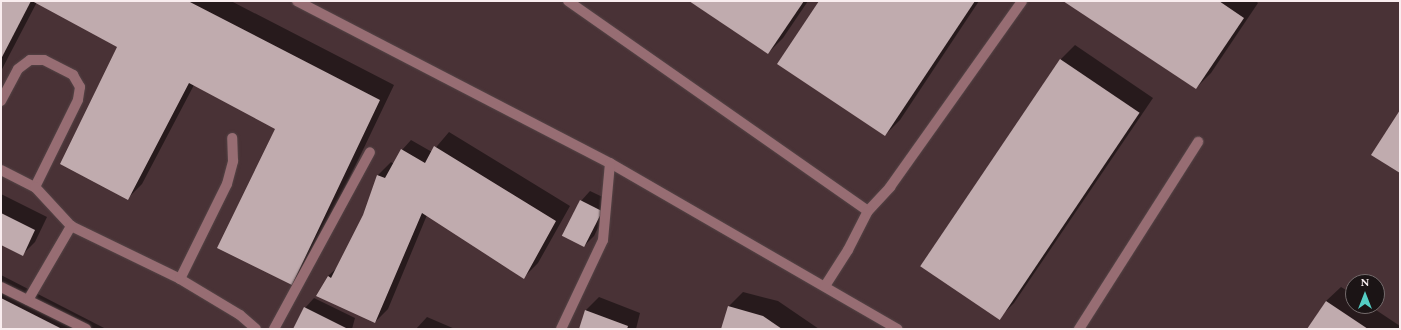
<!DOCTYPE html>
<html>
<head>
<meta charset="utf-8">
<style>
	body { margin:0 }
	#map { position:relative; width:1401px; height:330px; overflow:hidden; background:#39292b; font-family:Spectral,serif }
	div>[style] { position:absolute }
	.built>* { inset:0; background:#493236 }
	.shadow>* { inset:0; background:#0007 }
	.building>* { inset:0; background:#c0abae; transform-origin:0 0 }
	.roads { filter:drop-shadow(0 0 1px #544446) drop-shadow(0 0 1px #544446) }
	.minor>* { height:10px; margin:-5px; padding:0 5px; transform-origin:5px; border-radius:5px; background:#976d73 }
	span { translate:-50% -50%; white-space:nowrap; text-align:center; line-height:1.15; -webkit-text-stroke:4px #1b1415; paint-order:stroke }
	.frame { position:absolute; inset:0; border:2px solid #f9edef; pointer-events:none }
	.north { position:absolute; left:1345px; top:274px; width:40px; height:40px; box-sizing:border-box; background:#1b1415; border:1px solid #746b6c; border-radius:50%; rotate:0deg; font-size:11px; font-weight:700; line-height:16px; text-align:center; color:#f9edef }
	.north::after { content:''; display:block; margin:auto; width:14px; height:18px; background:#55cec5; clip-path:polygon(50% 0,100% 100%,50% 72%,0 100%) }
</style>
</head>
<body>
<div id="map">
	<div class="built">
		<div style="clip-path:polygon(evenodd,1px 1px,1400px 1px,1400px 329px,1px 329px,1px 1px,1353px 282px,1377px 282px,1377px 306px,1353px 306px,1353px 282px)"></div>
	</div>
	<div class="shadow">
		<div style="clip-path:polygon(1px 1px,231px 1px,394px 85px,306px 269px,292px 284px,277px 128px,194px 85px,142px 184px,128px 198px,118px 47px,37px 2px,1px 71px)"></div>
		<div style="clip-path:polygon(690px 1px,808px 1px,783px 38px,768px 53px)"></div>
		<div style="clip-path:polygon(820px 1px,979px 1px,900px 120px,885px 135px)"></div>
		<div style="clip-path:polygon(1065px 1px,1256px 1px,1258px 3px,1211px 73px,1196px 88px)"></div>
		<div style="clip-path:polygon(1075px 45px,1153px 98px,1014px 303px,999px 318px,1060px 60px)"></div>
		<div style="clip-path:polygon(449px 132px,570px 206px,538px 263px,523px 278px,427px 215px,388px 309px,375px 322px,328px 276px,338px 267px,364px 216px,378px 175px,391px 162px,394px 164px,402px 150px,411px 140px,432px 152px)"></div>
		<div style="clip-path:polygon(590px 191px,611px 201px,594px 236px,584px 246px,581px 201px)"></div>
		<div style="clip-path:polygon(1px 194px,47px 217px,35px 242px,22px 255px,1px 244px)"></div>
		<div style="clip-path:polygon(1px 275px,106px 329px,1px 329px)"></div>
		<div style="clip-path:polygon(1341px 287px,1353px 294px,1353px 306px,1370px 306px,1400px 326px,1400px 329px,1308px 329px,1326px 301px)"></div>
		<div style="clip-path:polygon(743px 292px,778px 301px,819px 329px,722px 329px,729px 306px)"></div>
		<div style="clip-path:polygon(599px 297px,640px 313px,636px 329px,580px 329px,586px 310px)"></div>
		<div style="clip-path:polygon(314px 298px,355px 318px,352px 329px,294px 329px,305px 308px)"></div>
		<div style="clip-path:polygon(427px 317px,455px 329px,416px 329px)"></div>
	</div>
	<div class="building">
		<div style="clip-path:polygon(1px 1px,31px 1px,1px 59px)"></div>
		<div style="clip-path:polygon(32px 1px,188px 1px,380px 100px,292px 285px,217px 248px,275px 129px,189px 83px,128px 200px,60px 164px,117px 47px)"></div>
		<div style="clip-path:polygon(689px 1px,804px 1px,768px 54px)"></div>
		<div style="clip-path:polygon(819px 1px,975px 1px,885px 136px,777px 64px)"></div>
		<div style="clip-path:polygon(1063px 1px,1219px 1px,1244px 18px,1196px 89px)"></div>
		<div style="left:1060px;top:59px;width:96px;height:250px;rotate:34deg"></div>
		<div style="clip-path:polygon(1400px 110px,1400px 173px,1371px 155px)"></div>
		<div style="clip-path:polygon(434px 146px,556px 221px,524px 279px,422px 213px,375px 323px,316px 296px,328px 276px,331px 278px,363px 215px,377px 175px,385px 178px,401px 149px,425px 163px)"></div>
		<div style="left:580px;top:200px;width:25px;height:40px;rotate:27deg"></div>
		<div style="clip-path:polygon(1px 213px,35px 230px,23px 256px,1px 245px)"></div>
		<div style="clip-path:polygon(1px 298px,62px 329px,1px 329px)"></div>
		<div style="clip-path:polygon(1326px 301px,1368px 329px,1307px 329px)"></div>
		<div style="clip-path:polygon(728px 306px,763px 316px,782px 329px,721px 329px)"></div>
		<div style="clip-path:polygon(304px 307px,346px 328px,346px 329px,293px 329px)"></div>
		<div style="clip-path:polygon(585px 310px,628px 326px,627px 329px,579px 329px)"></div>
	</div>
	<div class="roads">
		<div class="minor">
			<div style="left:297px;top:1px;width:352px;rotate:27.4deg"></div>
			<div style="left:610px;top:163px;width:332px;rotate:30deg"></div>
			<div style="left:568px;top:1px;width:366px;rotate:35deg"></div>
			<div style="left:868px;top:211px;width:33px;rotate:-47deg"></div>
			<div style="left:890px;top:187px;width:228px;rotate:-54.6deg"></div>
			<div style="left:1px;top:101px;width:36px;rotate:-62deg"></div>
			<div style="left:18px;top:69px;width:15px;rotate:-37deg"></div>
			<div style="left:30px;top:60px;width:14px"></div>
			<div style="left:44px;top:60px;width:33px;rotate:27deg"></div>
			<div style="left:73px;top:75px;width:14px;rotate:60deg"></div>
			<div style="left:80px;top:87px;width:13px;rotate:99deg"></div>
			<div style="left:78px;top:100px;width:97px;rotate:116.3deg"></div>
			<div style="left:1px;top:170px;width:38px;rotate:27deg"></div>
			<div style="left:35px;top:187px;width:53px;rotate:47.3deg"></div>
			<div style="left:71px;top:226px;width:121px;rotate:25.9deg"></div>
			<div style="left:180px;top:279px;width:70px;rotate:31deg"></div>
			<div style="left:240px;top:315px;width:21px;rotate:41deg"></div>
			<div style="left:180px;top:279px;width:106px;rotate:-63.7deg"></div>
			<div style="left:227px;top:184px;width:24px;rotate:-75deg"></div>
			<div style="left:233px;top:161px;width:23px;rotate:-92deg"></div>
			<div style="left:825px;top:286px;width:43px;rotate:-57.4deg"></div>
			<div style="left:848px;top:250px;width:44px;rotate:-62.9deg"></div>
			<div style="left:1px;top:287px;width:95px;rotate:26.3deg"></div>
			<div style="left:28px;top:300px;width:86px;rotate:-59.8deg"></div>
			<div style="left:274px;top:329px;width:201px;rotate:-61.5deg"></div>
			<div style="left:561px;top:329px;width:98px;rotate:-64.7deg"></div>
			<div style="left:603px;top:240px;width:77px;rotate:-84.8deg"></div>
			<div style="left:1079px;top:329px;width:222px;rotate:-57.5deg"></div>
		</div>
	</div>
	<div class="frame"></div>
	<div class="north">N</div>
</div>
</body>
</html>
